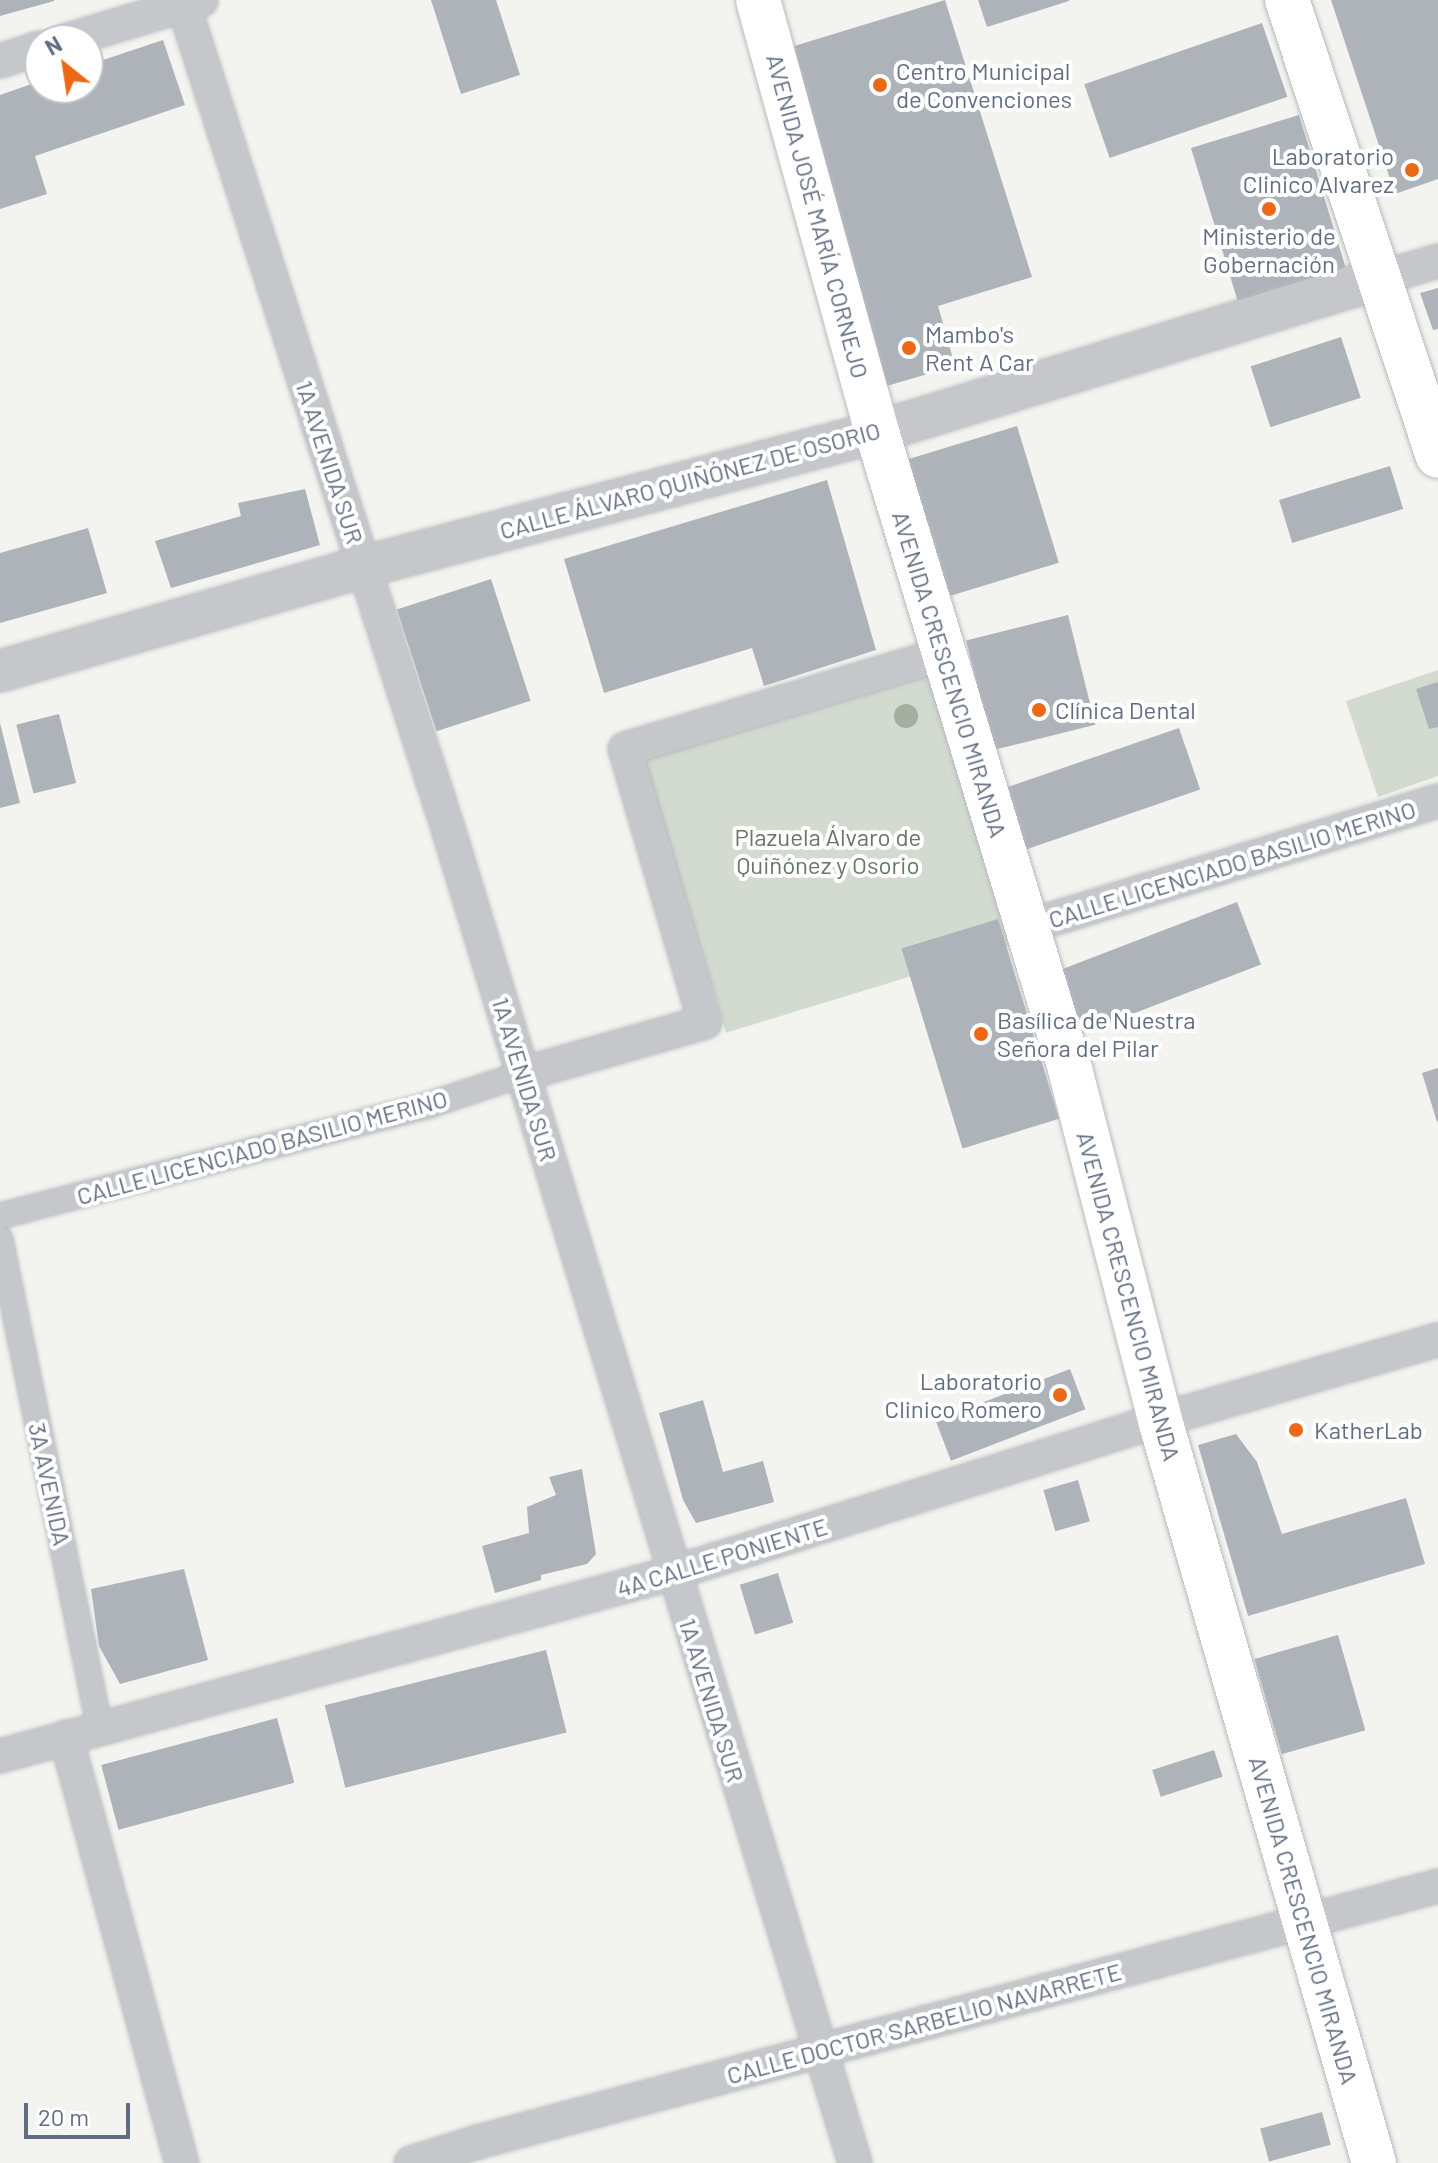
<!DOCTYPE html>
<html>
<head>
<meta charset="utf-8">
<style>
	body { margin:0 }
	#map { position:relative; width:1438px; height:2163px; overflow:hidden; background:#f3f4ef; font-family:Barlow,sans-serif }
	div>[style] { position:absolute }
	.green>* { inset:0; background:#d3dbd0; transform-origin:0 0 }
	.building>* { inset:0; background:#aeb3ba; transform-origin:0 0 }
	.roads { filter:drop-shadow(0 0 2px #b7babf) drop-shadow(0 0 2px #b7babf) }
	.pedestrian>* { height:24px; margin:-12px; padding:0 12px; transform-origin:12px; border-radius:12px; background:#c5c7cb }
	.minor>* { height:32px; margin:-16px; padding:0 16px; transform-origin:16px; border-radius:16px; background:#c5c7cb }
	.tertiary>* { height:40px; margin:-20px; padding:0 20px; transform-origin:20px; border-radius:20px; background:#c5c7cb }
	.secondary>* { height:44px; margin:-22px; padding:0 22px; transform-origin:22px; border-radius:22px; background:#fff }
	.trees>* { width:24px; height:24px; margin:-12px; border-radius:50%; background:#a3b0a0 }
	.dots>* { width:22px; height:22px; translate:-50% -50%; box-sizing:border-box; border:4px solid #fff; border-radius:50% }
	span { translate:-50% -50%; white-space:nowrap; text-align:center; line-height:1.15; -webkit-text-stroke:8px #fff; paint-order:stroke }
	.poi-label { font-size:24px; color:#616e82 }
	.left { translate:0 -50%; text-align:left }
	.right { translate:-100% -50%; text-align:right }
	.street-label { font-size:24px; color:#616e82 }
	.park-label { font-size:24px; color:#617960 }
	.north { position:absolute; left:24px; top:24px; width:80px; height:80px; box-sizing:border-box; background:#fff; border:2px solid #c0c5cd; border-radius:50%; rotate:330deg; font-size:22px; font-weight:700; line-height:32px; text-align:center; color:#616e82 }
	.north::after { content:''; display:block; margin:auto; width:28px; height:36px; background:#ed6816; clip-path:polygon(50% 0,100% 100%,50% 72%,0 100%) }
	.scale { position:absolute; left:24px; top:2103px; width:106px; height:36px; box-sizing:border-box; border:4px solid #616e82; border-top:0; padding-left:10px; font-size:24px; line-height:28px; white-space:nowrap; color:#616e82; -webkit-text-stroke:6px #fff; paint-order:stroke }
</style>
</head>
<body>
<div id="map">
	<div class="green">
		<div style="left:931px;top:670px;width:287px;height:302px;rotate:73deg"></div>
		<div style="clip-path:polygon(1438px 670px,1438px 776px,1378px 797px,1346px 701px)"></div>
	</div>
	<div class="building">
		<div style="clip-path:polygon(0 0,54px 0,54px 1px,0 16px)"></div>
		<div style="clip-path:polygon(431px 0,496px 0,520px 75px,461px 94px)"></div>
		<div style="clip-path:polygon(945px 0,1032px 277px,938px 306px,955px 366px,880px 388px,778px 51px)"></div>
		<div style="clip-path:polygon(978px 0,1069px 0,1069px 1px,987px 27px)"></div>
		<div style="clip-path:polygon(1331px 0,1438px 0,1438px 179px,1395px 194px)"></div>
		<div style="left:1262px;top:23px;width:78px;height:188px;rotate:71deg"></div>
		<div style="clip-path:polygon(163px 40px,185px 105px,35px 156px,47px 194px,0 209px,0 95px,40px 81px,40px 88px,88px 88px,88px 65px)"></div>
		<div style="left:1299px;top:115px;width:161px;height:113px;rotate:73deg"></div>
		<div style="clip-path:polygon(1438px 288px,1438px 329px,1433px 330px,1420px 293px)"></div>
		<div style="left:1341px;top:337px;width:64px;height:95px;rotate:72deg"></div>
		<div style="left:1017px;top:426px;width:143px;height:114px;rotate:73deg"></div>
		<div style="left:1390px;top:466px;width:45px;height:116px;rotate:73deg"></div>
		<div style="clip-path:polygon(827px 480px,876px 650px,764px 686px,752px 648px,604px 693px,564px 559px)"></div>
		<div style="clip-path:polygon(305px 489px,320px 545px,171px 588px,155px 541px,241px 516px,238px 503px)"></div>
		<div style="clip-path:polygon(88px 528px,107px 593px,0 623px,0 553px)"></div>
		<div style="left:491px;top:579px;width:128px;height:99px;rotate:72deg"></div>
		<div style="left:1068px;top:615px;width:113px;height:105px;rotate:76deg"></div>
		<div style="clip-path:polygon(1438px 682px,1438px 727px,1429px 729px,1416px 689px)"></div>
		<div style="left:59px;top:714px;width:71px;height:44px;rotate:76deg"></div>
		<div style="clip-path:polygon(0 723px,20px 803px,0 808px)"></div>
		<div style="left:1179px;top:728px;width:65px;height:185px;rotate:71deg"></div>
		<div style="left:1237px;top:902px;width:67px;height:191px;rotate:69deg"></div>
		<div style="left:998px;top:919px;width:209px;height:101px;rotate:73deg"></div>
		<div style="clip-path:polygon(1438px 1068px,1438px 1121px,1437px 1122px,1422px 1073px)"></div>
		<div style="left:1070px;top:1369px;width:43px;height:144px;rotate:69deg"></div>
		<div style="clip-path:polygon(703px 1400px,723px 1472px,763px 1461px,774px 1502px,696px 1523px,683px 1500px,659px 1413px)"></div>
		<div style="clip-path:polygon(1236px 1434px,1257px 1462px,1282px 1534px,1406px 1498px,1425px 1564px,1248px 1616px,1198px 1445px)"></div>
		<div style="clip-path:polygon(582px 1469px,596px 1554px,587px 1564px,541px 1575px,541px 1580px,495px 1593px,482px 1546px,529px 1533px,527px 1507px,556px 1495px,549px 1477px)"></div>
		<div style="left:1078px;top:1480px;width:43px;height:36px;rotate:74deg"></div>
		<div style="clip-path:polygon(184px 1569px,208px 1660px,120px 1684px,99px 1646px,91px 1589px)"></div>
		<div style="left:778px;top:1573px;width:52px;height:40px;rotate:73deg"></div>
		<div style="left:1338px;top:1635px;width:99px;height:87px;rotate:74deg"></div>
		<div style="left:546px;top:1650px;width:85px;height:228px;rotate:76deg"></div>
		<div style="left:277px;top:1718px;width:67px;height:182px;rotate:75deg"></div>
		<div style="left:1214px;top:1750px;width:28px;height:65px;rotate:72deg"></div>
		<div style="left:1322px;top:2112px;width:34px;height:64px;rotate:75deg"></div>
	</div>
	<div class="roads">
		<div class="pedestrian">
			<div style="left:0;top:1216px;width:440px;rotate:-14.5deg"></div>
			<div style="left:426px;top:1106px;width:102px;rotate:-18.3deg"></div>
			<div style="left:0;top:1239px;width:500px;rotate:78.47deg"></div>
		</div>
		<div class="minor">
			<div style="left:182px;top:0;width:880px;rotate:72.2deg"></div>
			<div style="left:451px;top:838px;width:1385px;rotate:73.04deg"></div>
			<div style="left:68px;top:40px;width:139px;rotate:-16.7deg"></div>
			<div style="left:0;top:61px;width:42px;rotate:-18deg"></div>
			<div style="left:1377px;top:279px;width:64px;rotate:-16.4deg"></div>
			<div style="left:1026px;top:927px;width:431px;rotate:-17deg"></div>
			<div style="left:523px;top:1074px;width:189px;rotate:-15.9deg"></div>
			<div style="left:705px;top:1022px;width:284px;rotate:-106.3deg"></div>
			<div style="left:625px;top:749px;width:333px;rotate:-16.6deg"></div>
			<div style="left:66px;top:1737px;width:442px;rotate:74.8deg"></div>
			<div style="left:0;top:1756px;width:697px;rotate:-15.21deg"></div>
			<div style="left:673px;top:1573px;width:510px;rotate:-17.44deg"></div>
			<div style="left:1160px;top:1420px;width:289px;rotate:-16.1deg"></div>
			<div style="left:411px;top:2163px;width:70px;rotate:-17.4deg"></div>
			<div style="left:478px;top:2142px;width:994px;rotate:-14.93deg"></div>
		</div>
		<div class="tertiary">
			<div style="left:0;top:671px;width:378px;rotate:-16deg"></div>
			<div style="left:363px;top:567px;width:531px;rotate:-14.72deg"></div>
			<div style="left:877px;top:432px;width:523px;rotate:-17.01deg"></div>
		</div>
		<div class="secondary">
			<div style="left:758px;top:0;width:448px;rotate:74.6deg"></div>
			<div style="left:877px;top:432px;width:666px;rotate:73.14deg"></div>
			<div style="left:1070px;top:1069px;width:362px;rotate:75.6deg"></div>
			<div style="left:1160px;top:1420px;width:773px;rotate:73.93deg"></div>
			<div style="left:1287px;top:0;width:480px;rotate:71.7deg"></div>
		</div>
	</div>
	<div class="trees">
		<div style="left:906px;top:716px"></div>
	</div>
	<div class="dots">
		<div style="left:880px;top:85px;background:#ed6816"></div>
		<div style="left:1412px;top:170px;background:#ed6816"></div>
		<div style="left:1269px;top:209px;background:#ed6816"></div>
		<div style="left:909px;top:348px;background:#ed6816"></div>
		<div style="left:1039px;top:710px;background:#ed6816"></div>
		<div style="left:981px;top:1034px;background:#ed6816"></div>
		<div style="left:1060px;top:1395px;background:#ed6816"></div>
		<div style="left:1296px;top:1430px;background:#ed6816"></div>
	</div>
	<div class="poi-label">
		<span class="left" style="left:896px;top:85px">Centro Municipal<br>de Convenciones</span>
		<span class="right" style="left:1394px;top:170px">Laboratorio<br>Clinico Alvarez</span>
		<span style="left:1269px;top:250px">Ministerio de<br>Gobernación</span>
		<span class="left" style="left:925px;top:348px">Mambo's<br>Rent A Car</span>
		<span class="left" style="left:1055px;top:710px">Clínica Dental</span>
		<span class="left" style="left:997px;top:1034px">Basílica de Nuestra<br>Señora del Pilar</span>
		<span class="right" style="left:1042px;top:1395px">Laboratorio<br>Clinico Romero</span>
		<span class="left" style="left:1314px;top:1430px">KatherLab</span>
	</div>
	<div class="street-label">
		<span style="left:818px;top:216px;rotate:75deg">AVENIDA JOSÉ MARÍA CORNEJO</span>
		<span style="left:330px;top:462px;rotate:72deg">1A AVENIDA SUR</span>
		<span style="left:690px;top:480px;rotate:-15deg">CALLE ÁLVARO QUIÑÓNEZ DE OSORIO</span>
		<span style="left:950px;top:674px;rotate:73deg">AVENIDA CRESCENCIO MIRANDA</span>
		<span style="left:1232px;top:864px;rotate:-17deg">CALLE LICENCIADO BASILIO MERINO</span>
		<span style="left:525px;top:1079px;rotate:73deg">1A AVENIDA SUR</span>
		<span style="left:262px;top:1147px;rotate:-15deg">CALLE LICENCIADO BASILIO MERINO</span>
		<span style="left:1129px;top:1296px;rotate:75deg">AVENIDA CRESCENCIO MIRANDA</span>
		<span style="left:50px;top:1484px;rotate:78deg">3A AVENIDA</span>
		<span style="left:722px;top:1557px;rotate:-17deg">4A CALLE PONIENTE</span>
		<span style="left:712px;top:1700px;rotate:73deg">1A AVENIDA SUR</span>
		<span style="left:1304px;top:1920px;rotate:74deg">AVENIDA CRESCENCIO MIRANDA</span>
		<span style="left:924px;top:2023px;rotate:-15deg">CALLE DOCTOR SARBELIO NAVARRETE</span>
	</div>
	<div class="park-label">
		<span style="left:828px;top:851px">Plazuela Álvaro de<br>Quiñónez y Osorio</span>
	</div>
	<div class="north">N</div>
	<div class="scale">20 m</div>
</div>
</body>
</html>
